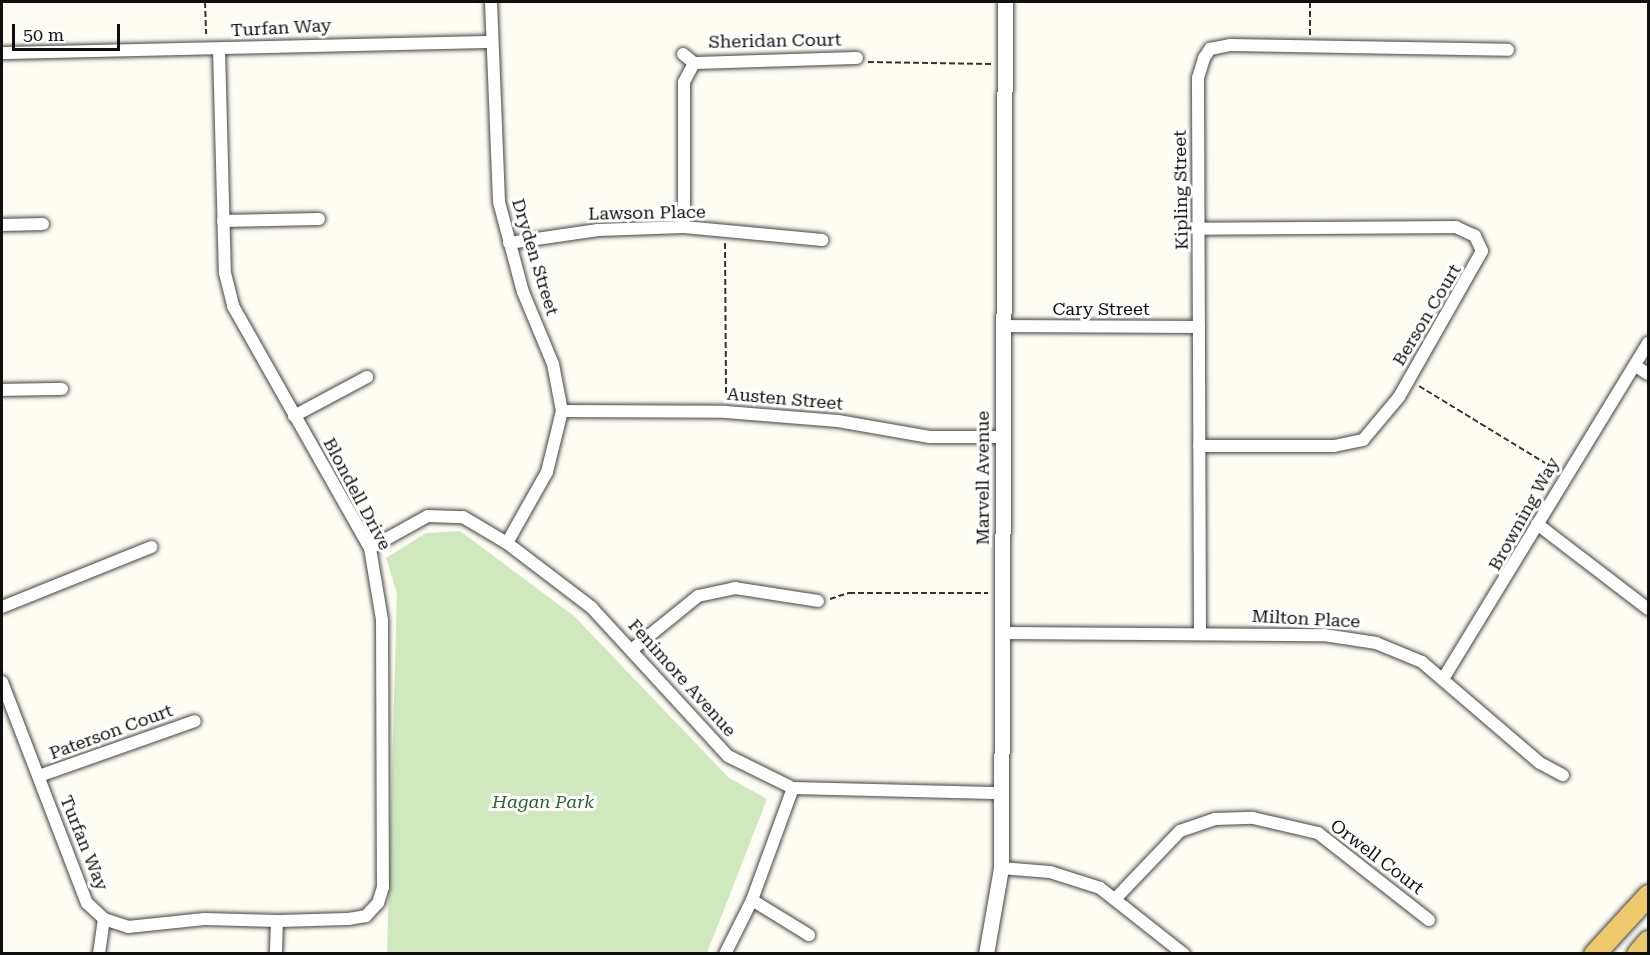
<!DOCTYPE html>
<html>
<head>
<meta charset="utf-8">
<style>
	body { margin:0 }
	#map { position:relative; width:1650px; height:955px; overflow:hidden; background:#fefdf3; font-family:"Roboto Serif",serif }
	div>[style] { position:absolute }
	.green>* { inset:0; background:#cfe8be }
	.path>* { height:2px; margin-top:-1px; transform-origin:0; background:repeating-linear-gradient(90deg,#323232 0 6px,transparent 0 9px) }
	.roads { filter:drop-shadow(0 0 2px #434343) drop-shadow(0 0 2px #434343) }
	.minor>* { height:12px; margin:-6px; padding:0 6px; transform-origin:6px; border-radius:6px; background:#fff }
	.tertiary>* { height:15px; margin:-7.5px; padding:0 7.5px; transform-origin:7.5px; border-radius:7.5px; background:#fff }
	.trunk>* { height:21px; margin:-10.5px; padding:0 10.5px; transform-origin:10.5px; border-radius:10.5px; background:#eec96b }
	span { translate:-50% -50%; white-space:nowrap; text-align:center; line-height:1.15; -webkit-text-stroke:6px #fff; paint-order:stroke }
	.street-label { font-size:18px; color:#101010 }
	.park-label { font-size:18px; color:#296523; font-style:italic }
	.frame { position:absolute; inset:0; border:3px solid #101010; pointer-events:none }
	.scale { position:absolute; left:12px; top:24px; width:108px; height:27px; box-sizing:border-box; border:3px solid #101010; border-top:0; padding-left:8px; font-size:18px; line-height:21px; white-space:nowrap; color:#101010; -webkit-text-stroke:4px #fff; paint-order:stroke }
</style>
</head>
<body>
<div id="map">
	<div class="green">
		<div style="clip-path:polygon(460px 531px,574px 616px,729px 778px,767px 799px,707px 953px,387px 953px,397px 593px,386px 558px,426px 533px)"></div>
	</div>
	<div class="path">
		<div style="left:205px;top:2px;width:32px;rotate:88deg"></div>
		<div style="left:1310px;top:2px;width:33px;rotate:90deg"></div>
		<div style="left:868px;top:62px;width:123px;rotate:0.9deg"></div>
		<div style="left:725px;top:243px;width:156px;rotate:89.6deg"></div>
		<div style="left:1419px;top:386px;width:159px;rotate:31.4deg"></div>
		<div style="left:830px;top:599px;width:20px;rotate:-18deg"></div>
		<div style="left:849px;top:593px;width:139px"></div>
	</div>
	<div class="roads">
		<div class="minor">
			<div style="left:491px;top:2px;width:200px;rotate:87.7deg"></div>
			<div style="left:499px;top:202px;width:93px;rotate:75.1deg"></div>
			<div style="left:523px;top:292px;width:78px;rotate:67.4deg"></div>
			<div style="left:553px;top:364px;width:48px;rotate:79.2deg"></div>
			<div style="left:562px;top:411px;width:63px;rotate:103.8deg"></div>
			<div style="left:547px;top:472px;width:81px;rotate:119.4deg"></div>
			<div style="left:219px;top:49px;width:224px;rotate:88.5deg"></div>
			<div style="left:225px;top:273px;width:34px;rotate:76deg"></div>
			<div style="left:233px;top:306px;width:278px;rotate:60.5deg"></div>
			<div style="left:370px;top:548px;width:73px;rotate:80.5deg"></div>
			<div style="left:382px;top:620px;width:267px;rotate:89.8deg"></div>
			<div style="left:383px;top:887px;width:17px;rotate:107deg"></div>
			<div style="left:378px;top:903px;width:18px;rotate:133deg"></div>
			<div style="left:366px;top:916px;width:17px;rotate:170deg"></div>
			<div style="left:349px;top:919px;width:72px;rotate:178.4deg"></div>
			<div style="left:2px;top:53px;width:489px;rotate:-1.3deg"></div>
			<div style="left:683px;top:54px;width:14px;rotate:39deg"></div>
			<div style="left:223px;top:221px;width:96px;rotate:-1.2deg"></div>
			<div style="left:2px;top:225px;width:41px;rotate:-1.4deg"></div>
			<div style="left:684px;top:227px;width:145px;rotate:-90deg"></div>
			<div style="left:684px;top:82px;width:21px;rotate:-62deg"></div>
			<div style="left:694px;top:63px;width:163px;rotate:-1.8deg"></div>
			<div style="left:509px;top:243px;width:90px;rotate:-8.3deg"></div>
			<div style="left:598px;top:230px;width:86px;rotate:-2deg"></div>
			<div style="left:684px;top:227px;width:139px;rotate:5.4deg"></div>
			<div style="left:1003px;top:326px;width:196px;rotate:0.3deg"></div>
			<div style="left:1636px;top:366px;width:14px;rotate:34deg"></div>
			<div style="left:2px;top:390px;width:60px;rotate:-1deg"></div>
			<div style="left:562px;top:411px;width:164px;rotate:0.3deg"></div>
			<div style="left:726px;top:412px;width:112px;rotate:4.6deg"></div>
			<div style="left:838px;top:421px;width:93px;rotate:9.9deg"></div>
			<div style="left:930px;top:437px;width:73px"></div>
			<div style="left:294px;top:416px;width:83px;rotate:-28.1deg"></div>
			<div style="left:1199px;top:446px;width:135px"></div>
			<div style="left:1334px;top:446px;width:30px;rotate:-12deg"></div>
			<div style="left:1363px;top:440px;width:56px;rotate:-50.1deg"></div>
			<div style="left:1399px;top:397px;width:168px;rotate:-60.4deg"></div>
			<div style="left:1482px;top:251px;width:17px;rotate:-115deg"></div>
			<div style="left:1475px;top:236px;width:21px;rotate:-155deg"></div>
			<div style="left:1456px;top:227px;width:256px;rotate:179.6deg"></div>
			<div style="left:1537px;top:524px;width:140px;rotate:37.4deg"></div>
			<div style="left:370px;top:548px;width:66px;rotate:-28.9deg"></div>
			<div style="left:428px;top:516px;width:35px;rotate:2deg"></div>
			<div style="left:463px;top:517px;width:51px;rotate:30.6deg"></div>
			<div style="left:507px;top:543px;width:106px;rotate:37.3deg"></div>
			<div style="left:591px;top:607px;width:202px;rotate:47.4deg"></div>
			<div style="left:728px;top:756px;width:72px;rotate:26.2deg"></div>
			<div style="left:793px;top:788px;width:210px;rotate:1.4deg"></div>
			<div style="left:2px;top:607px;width:161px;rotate:-21.9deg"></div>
			<div style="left:1003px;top:633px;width:321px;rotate:0.4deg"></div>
			<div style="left:1324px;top:635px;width:53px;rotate:8.7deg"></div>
			<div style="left:1376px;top:643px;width:50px;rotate:22.4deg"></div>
			<div style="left:1422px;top:662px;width:155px;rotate:40.6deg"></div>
			<div style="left:1540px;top:763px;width:26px;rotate:28deg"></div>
			<div style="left:1200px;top:633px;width:555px;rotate:-90.21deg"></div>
			<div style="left:1198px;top:78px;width:21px;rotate:-73deg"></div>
			<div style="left:1204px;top:58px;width:11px;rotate:-56deg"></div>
			<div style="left:1210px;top:49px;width:20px;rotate:-11deg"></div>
			<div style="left:1230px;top:45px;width:278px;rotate:1deg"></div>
			<div style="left:634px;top:648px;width:82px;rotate:-39.1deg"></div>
			<div style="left:698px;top:596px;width:38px;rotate:-12deg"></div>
			<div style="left:735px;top:588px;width:84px;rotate:8.9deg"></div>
			<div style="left:1443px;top:679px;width:394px;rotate:-58.6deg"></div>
			<div style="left:2px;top:682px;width:237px;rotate:69deg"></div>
			<div style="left:87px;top:903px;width:23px;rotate:43deg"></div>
			<div style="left:104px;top:919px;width:25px;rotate:18deg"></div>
			<div style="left:128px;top:927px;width:77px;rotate:-5.9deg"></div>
			<div style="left:205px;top:919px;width:72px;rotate:1.6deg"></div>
			<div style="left:277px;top:921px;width:33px;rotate:92deg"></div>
			<div style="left:39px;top:776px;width:165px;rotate:-19.4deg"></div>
			<div style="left:1001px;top:868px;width:49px;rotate:4.7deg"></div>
			<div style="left:1050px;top:872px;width:52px;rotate:17.7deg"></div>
			<div style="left:1100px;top:888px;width:107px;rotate:38.2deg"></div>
			<div style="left:1116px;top:898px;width:93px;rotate:-46.3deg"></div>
			<div style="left:1180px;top:831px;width:37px;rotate:-19deg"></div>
			<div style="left:1215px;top:819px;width:38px;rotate:-2deg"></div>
			<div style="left:1253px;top:818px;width:67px;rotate:13deg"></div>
			<div style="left:1318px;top:833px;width:141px;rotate:38.1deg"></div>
			<div style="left:752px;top:900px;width:67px;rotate:31.6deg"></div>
			<div style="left:99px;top:954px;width:35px;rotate:-82deg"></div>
			<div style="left:725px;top:954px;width:60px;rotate:-63.4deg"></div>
			<div style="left:752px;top:900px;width:119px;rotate:-69.9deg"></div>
		</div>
		<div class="tertiary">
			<div style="left:986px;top:954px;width:87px;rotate:-80.1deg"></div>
			<div style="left:1001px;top:868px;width:866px;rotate:-89.74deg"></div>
		</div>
		<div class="trunk">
			<div style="left:1594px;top:954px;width:80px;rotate:-47.5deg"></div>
			<div style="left:1637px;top:954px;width:17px;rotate:-50deg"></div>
		</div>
	</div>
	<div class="street-label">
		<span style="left:281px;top:28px;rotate:-3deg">Turfan Way</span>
		<span style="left:775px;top:41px;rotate:-1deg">Sheridan Court</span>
		<span style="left:1181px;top:190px;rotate:-91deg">Kipling Street</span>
		<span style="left:647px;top:213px;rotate:-1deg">Lawson Place</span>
		<span style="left:535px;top:257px;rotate:73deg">Dryden Street</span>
		<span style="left:1101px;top:309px">Cary Street</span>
		<span style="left:1427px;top:315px;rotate:-59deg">Berson Court</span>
		<span style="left:785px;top:399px;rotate:5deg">Austen Street</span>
		<span style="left:983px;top:478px;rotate:-90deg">Marvell Avenue</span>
		<span style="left:357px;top:494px;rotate:62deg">Blondell Drive</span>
		<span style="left:1524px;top:514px;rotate:-61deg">Browning Way</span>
		<span style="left:1306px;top:619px;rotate:3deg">Milton Place</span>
		<span style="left:682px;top:678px;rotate:48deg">Fenimore Avenue</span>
		<span style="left:111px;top:732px;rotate:-20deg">Paterson Court</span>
		<span style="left:84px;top:843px;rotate:68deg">Turfan Way</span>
		<span style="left:1377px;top:857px;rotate:37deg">Orwell Court</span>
	</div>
	<div class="park-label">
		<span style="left:543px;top:802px">Hagan Park</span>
	</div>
	<div class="frame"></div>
	<div class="scale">50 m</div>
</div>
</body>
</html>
